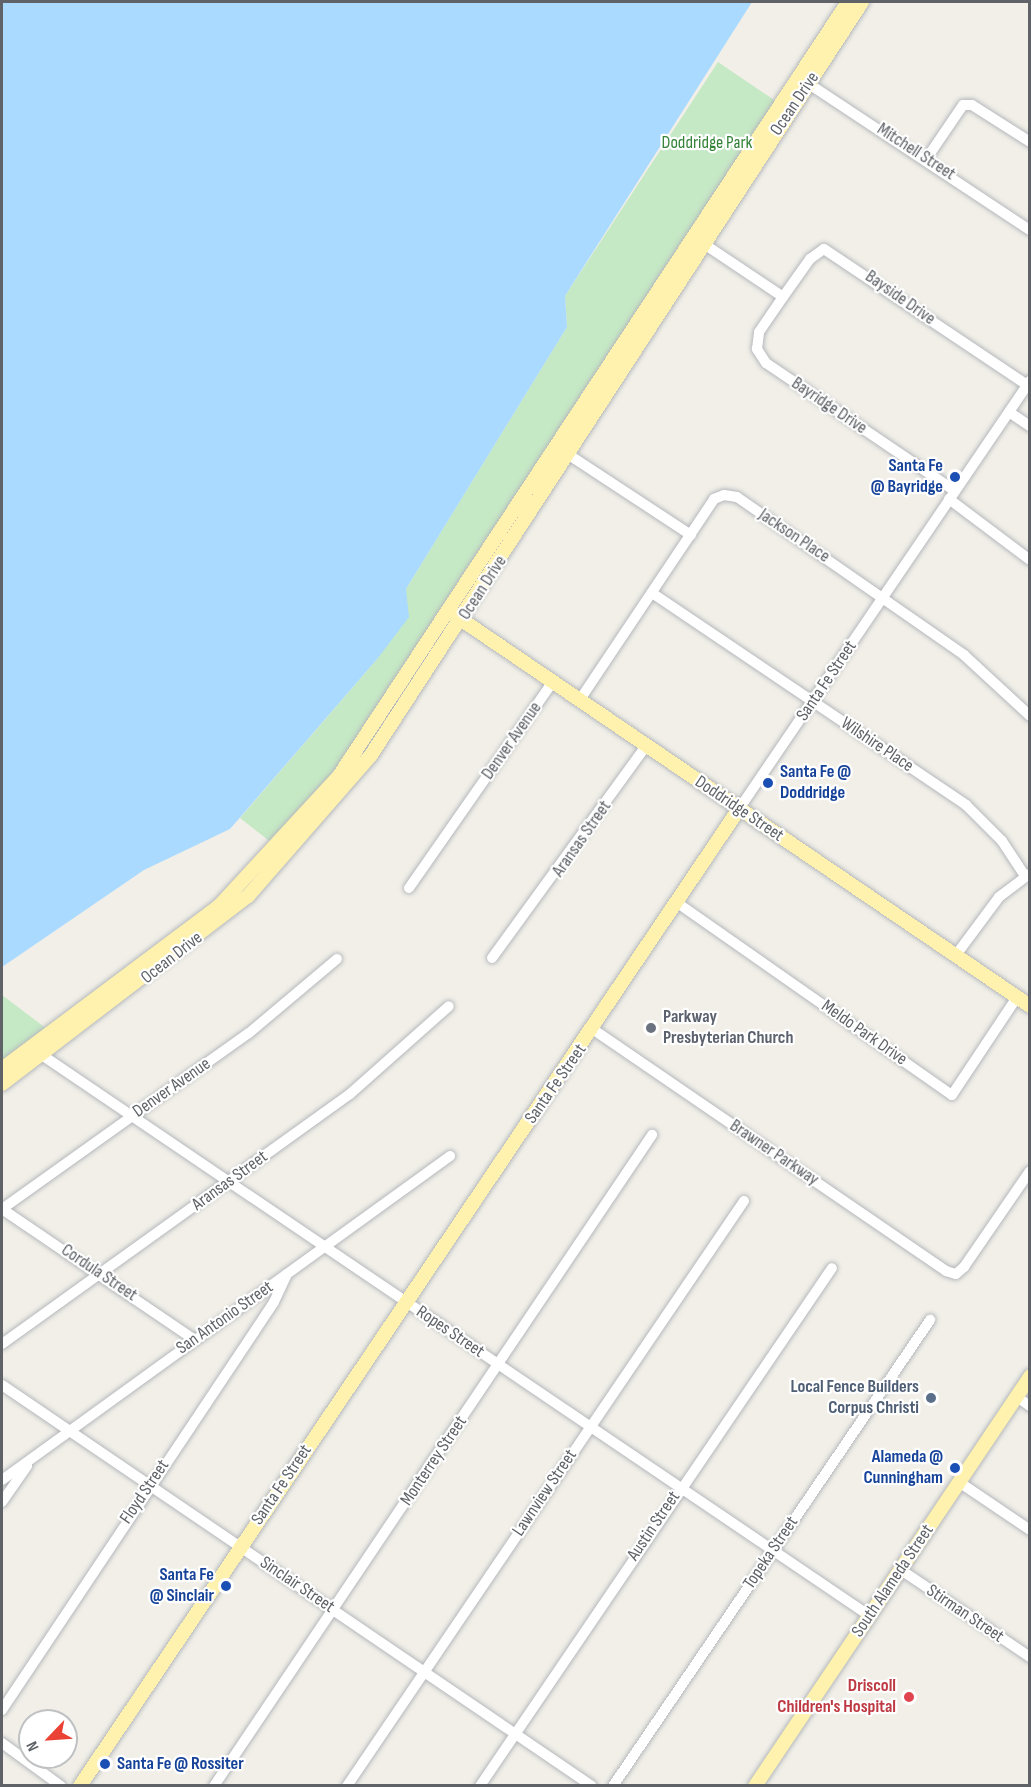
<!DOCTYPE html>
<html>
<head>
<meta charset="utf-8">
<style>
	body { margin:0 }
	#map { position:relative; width:1031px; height:1787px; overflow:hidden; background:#f1efe8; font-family:"Sofia Sans Condensed",sans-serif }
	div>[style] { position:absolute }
	.green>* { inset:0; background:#c5e8c5 }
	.water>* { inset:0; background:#aadaff }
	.roads { filter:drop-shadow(0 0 2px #b5b8bc) drop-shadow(0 0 2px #b5b8bc) }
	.minor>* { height:10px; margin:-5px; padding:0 5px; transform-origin:5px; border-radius:5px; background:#fff }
	.major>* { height:14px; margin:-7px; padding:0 7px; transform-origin:7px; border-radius:7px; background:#fff2af }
	.dots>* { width:16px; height:16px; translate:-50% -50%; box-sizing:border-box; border:3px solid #fff; border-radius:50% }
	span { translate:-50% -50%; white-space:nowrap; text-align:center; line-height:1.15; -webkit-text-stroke:4.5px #fff; paint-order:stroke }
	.street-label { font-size:18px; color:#5f6368 }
	.park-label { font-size:18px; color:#348238 }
	.transit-label { font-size:18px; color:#164399; font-weight:700 }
	.right { translate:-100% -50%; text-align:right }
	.left { translate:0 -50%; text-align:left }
	.worship-label { font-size:18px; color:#5b616d; font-weight:700 }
	.service-label { font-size:18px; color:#4e5e75; font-weight:700 }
	.health-label { font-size:18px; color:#be3a42; font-weight:700 }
	.frame { position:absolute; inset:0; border:3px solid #5f6368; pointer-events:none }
	.north { position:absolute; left:18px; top:1709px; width:60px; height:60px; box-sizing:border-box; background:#fff; border:2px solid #bfc1c3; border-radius:50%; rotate:245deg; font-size:16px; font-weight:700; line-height:24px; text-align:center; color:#5f6368 }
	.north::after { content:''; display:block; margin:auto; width:21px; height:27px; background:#ea4335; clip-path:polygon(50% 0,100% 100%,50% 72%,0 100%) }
</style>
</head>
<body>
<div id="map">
	<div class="green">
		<div style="clip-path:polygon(718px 62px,777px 102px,341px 764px,272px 843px,240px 818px,378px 658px,406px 589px,567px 327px,565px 296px)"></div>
		<div style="clip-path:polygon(2px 995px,47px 1029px,2px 1062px)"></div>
	</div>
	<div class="water">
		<div style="clip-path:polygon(2px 2px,752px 2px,565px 296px,567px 327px,406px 589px,409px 617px,378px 658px,230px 829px,144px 870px,2px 967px)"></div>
	</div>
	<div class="roads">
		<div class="minor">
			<div style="left:803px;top:80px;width:272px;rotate:33.5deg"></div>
			<div style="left:927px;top:158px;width:64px;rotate:-55.8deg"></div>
			<div style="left:963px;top:105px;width:9px"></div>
			<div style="left:972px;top:105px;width:69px;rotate:32.5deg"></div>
			<div style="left:698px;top:240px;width:102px;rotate:33.8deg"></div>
			<div style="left:1009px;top:412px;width:25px;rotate:34deg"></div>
			<div style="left:563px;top:451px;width:153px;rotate:33.3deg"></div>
			<div style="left:955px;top:491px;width:228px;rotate:-145.9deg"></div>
			<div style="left:766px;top:363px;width:17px;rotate:-123deg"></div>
			<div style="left:757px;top:349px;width:17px;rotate:-83deg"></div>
			<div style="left:759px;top:332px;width:42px;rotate:-55.6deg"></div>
			<div style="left:783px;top:297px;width:47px;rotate:-54.6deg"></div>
			<div style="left:810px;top:259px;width:17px;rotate:-36deg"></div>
			<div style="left:824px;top:249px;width:244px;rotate:33.8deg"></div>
			<div style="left:949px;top:499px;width:101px;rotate:37deg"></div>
			<div style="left:652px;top:593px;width:379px;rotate:34deg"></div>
			<div style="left:966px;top:805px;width:51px;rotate:45deg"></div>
			<div style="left:1002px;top:841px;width:42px;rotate:56.7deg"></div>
			<div style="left:579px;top:701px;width:243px;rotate:-56.2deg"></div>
			<div style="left:714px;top:499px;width:11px;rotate:-22deg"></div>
			<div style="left:724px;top:495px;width:13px;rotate:9deg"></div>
			<div style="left:737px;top:497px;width:277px;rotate:34.8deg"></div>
			<div style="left:964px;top:655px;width:90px;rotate:42.7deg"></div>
			<div style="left:739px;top:809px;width:518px;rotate:-55.79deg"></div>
			<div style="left:409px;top:888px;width:250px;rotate:-55.1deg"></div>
			<div style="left:679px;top:904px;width:333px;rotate:35deg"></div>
			<div style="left:952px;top:1095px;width:118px;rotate:-56.4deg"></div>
			<div style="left:956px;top:955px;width:72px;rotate:-53.4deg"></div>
			<div style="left:999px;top:897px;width:38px;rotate:-37deg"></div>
			<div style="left:492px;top:958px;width:262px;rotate:-54deg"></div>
			<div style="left:594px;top:1030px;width:427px;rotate:34.4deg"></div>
			<div style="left:946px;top:1271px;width:10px;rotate:17deg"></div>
			<div style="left:956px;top:1274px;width:11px;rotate:-41deg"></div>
			<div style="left:964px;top:1267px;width:116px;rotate:-55.5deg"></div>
			<div style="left:36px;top:1051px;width:1007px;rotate:34.12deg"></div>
			<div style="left:2px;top:1209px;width:303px;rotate:-35.5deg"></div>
			<div style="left:249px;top:1033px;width:115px;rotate:-40.1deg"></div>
			<div style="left:2px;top:1209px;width:233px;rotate:34.2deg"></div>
			<div style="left:2px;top:1344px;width:428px;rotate:-35.7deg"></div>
			<div style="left:350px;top:1094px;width:132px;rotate:-41.6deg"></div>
			<div style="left:2px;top:1385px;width:713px;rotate:34.2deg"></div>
			<div style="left:1016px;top:1396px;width:17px;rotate:36deg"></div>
			<div style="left:2px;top:1480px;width:553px;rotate:-35.87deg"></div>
			<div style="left:959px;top:1482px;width:86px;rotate:34.1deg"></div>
			<div style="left:2px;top:1502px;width:44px;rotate:-55.2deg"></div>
			<div style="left:901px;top:1570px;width:156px;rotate:34deg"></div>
			<div style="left:2px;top:1710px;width:490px;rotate:-56.3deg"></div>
			<div style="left:274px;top:1302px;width:31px;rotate:-65deg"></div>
			<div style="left:2px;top:1743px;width:73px;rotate:36.1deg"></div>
			<div style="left:214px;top:1786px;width:785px;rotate:-56.07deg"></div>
			<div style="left:347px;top:1786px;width:707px;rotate:-55.84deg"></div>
			<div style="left:480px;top:1786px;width:626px;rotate:-55.8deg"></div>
			<div style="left:613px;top:1786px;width:564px;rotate:-55.77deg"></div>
		</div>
		<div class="major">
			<div style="left:456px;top:616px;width:694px;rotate:34.19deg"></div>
			<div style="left:2px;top:1069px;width:271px;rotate:-36.9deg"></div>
			<div style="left:219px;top:906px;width:177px;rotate:-47.3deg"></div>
			<div style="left:339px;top:776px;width:926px;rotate:-56.67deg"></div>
			<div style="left:2px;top:1084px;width:310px;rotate:-37.4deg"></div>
			<div style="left:248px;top:896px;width:187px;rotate:-48.9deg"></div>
			<div style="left:371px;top:755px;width:899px;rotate:-56.89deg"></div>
			<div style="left:80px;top:1786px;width:1178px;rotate:-56deg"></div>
			<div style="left:755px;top:1786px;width:494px;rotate:-56.1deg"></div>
		</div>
	</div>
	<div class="dots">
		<div style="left:955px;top:477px;background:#1a4fb4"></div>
		<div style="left:768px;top:783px;background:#1a4fb4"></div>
		<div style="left:651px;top:1028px;background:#6b7280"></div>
		<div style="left:931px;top:1398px;background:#5c6f8a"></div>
		<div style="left:955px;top:1468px;background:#1a4fb4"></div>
		<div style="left:226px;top:1586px;background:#1a4fb4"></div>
		<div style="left:909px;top:1697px;background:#e0444e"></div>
		<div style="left:105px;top:1764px;background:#1a4fb4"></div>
	</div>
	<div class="street-label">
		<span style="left:795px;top:104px;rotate:-56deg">Ocean Drive</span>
		<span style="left:916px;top:152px;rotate:33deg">Mitchell Street</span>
		<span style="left:900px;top:298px;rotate:35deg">Bayside Drive</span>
		<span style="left:829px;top:406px;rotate:34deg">Bayridge Drive</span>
		<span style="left:794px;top:536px;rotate:34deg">Jackson Place</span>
		<span style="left:483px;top:588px;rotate:-57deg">Ocean Drive</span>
		<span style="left:827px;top:681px;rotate:-56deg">Santa Fe Street</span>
		<span style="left:512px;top:741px;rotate:-55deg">Denver Avenue</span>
		<span style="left:877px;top:745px;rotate:34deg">Wilshire Place</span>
		<span style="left:739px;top:809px;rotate:34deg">Doddridge Street</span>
		<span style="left:582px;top:839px;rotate:-55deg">Aransas Street</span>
		<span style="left:172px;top:958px;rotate:-38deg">Ocean Drive</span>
		<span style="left:864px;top:1033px;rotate:35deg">Meldo Park Drive</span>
		<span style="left:556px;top:1084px;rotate:-55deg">Santa Fe Street</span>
		<span style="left:172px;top:1088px;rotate:-35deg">Denver Avenue</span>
		<span style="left:774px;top:1153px;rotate:34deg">Brawner Parkway</span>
		<span style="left:230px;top:1181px;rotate:-36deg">Aransas Street</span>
		<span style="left:99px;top:1273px;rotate:34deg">Cordula Street</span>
		<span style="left:225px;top:1318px;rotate:-35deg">San Antonio Street</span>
		<span style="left:450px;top:1332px;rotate:34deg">Ropes Street</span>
		<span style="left:434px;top:1461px;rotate:-56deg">Monterrey Street</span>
		<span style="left:282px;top:1485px;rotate:-56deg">Santa Fe Street</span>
		<span style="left:145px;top:1492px;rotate:-56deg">Floyd Street</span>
		<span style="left:545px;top:1493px;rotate:-56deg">Lawnview Street</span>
		<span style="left:654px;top:1526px;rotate:-56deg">Austin Street</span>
		<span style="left:771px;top:1553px;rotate:-56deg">Topeka Street</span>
		<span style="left:893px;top:1581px;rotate:-56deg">South Alameda Street</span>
		<span style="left:297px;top:1585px;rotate:34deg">Sinclair Street</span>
		<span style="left:965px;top:1614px;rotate:34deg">Stirman Street</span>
	</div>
	<div class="park-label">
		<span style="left:707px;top:143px">Doddridge Park</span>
	</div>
	<div class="transit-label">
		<span class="right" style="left:943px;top:477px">Santa Fe<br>@ Bayridge</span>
		<span class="left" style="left:780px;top:783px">Santa Fe @<br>Doddridge</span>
		<span class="right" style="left:943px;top:1468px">Alameda @<br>Cunningham</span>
		<span class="right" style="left:214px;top:1586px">Santa Fe<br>@ Sinclair</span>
		<span class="left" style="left:117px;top:1764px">Santa Fe @ Rossiter</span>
	</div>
	<div class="worship-label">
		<span class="left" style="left:663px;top:1028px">Parkway<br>Presbyterian Church</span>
	</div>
	<div class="service-label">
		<span class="right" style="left:919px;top:1398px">Local Fence Builders<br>Corpus Christi</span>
	</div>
	<div class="health-label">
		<span class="right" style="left:896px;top:1697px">Driscoll<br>Children's Hospital</span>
	</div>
	<div class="frame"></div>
	<div class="north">N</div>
</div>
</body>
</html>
